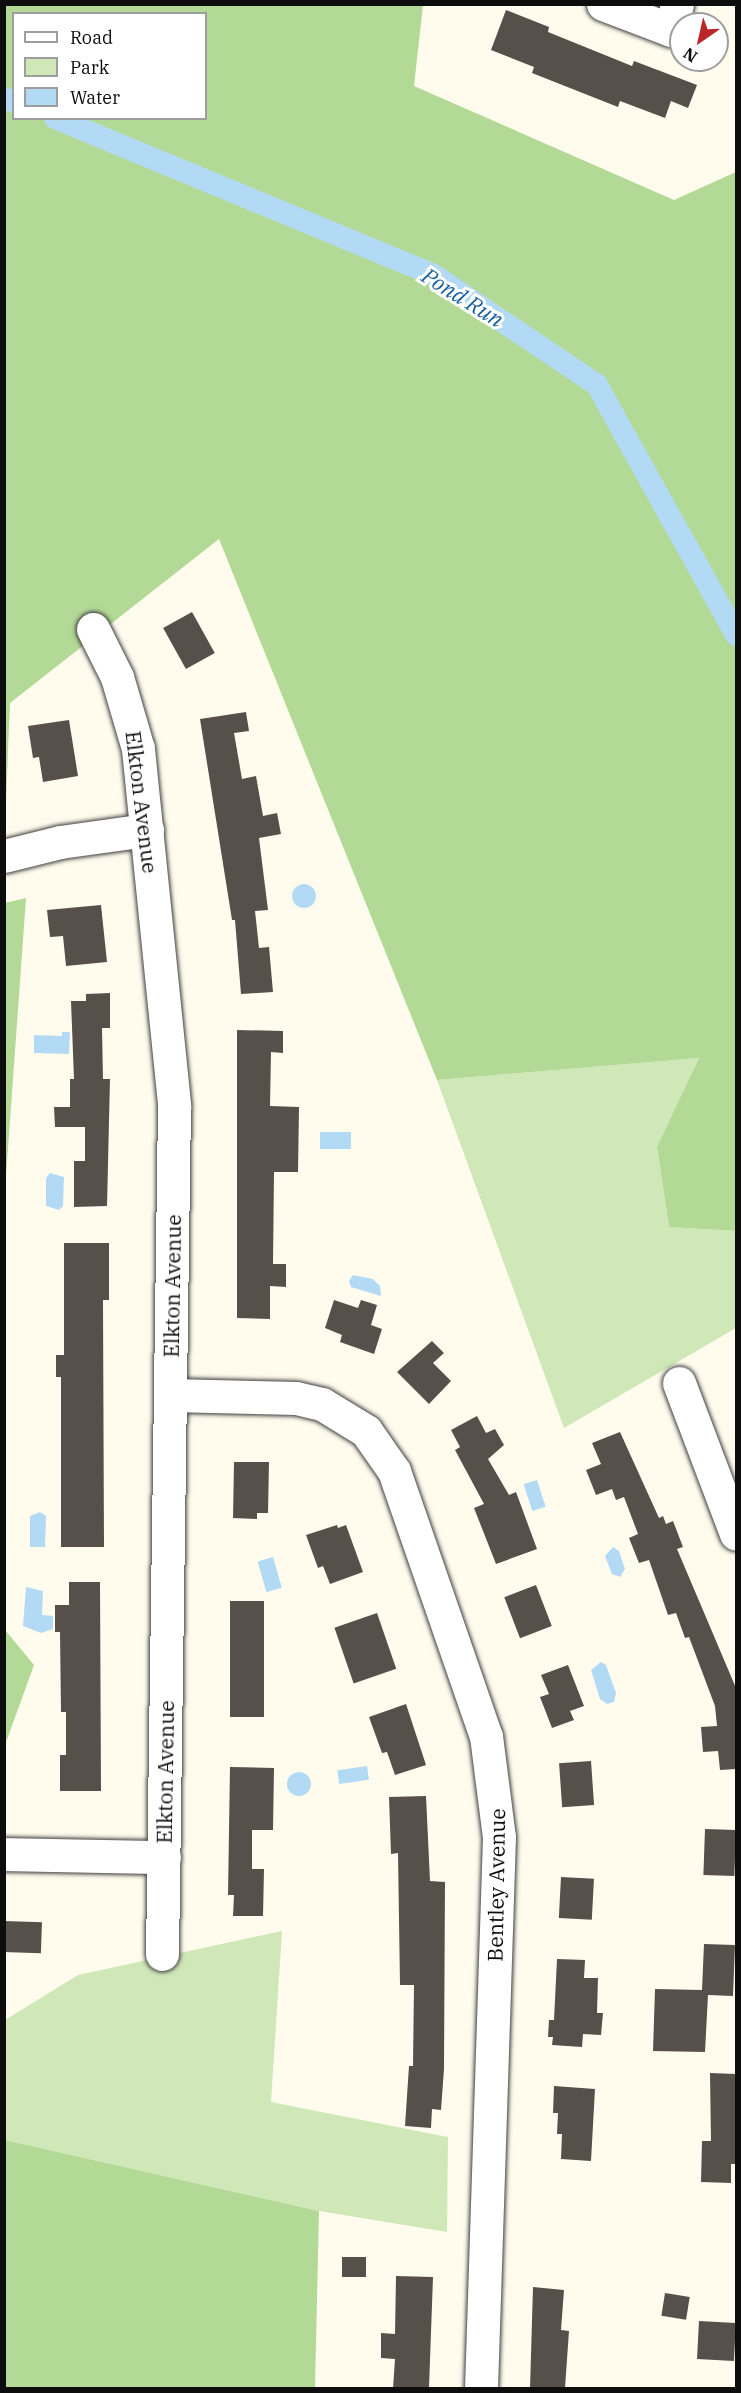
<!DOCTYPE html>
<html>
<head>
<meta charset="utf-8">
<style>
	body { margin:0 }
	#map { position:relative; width:741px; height:2393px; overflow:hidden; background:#fffcee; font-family:"IBM Plex Serif",serif }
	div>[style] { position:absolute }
	.green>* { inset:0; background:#d0e8b8 }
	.forest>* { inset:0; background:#b3d997 }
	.water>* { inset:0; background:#b3daf5; transform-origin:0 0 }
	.round { border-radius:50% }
	.canal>* { height:22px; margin:-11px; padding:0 11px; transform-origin:11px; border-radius:11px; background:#b3daf5 }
	.building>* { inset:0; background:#564f4a; transform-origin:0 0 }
	.roads { filter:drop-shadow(0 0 2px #404040) drop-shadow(0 0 2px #404040) }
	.minor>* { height:33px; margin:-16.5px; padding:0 16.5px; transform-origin:16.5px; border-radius:16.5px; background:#fff }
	span { translate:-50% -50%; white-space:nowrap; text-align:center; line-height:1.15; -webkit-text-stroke:6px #fff; paint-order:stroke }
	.street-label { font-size:21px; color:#0d0d0d }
	.water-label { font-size:22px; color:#185f9d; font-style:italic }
	.frame { position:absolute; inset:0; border:6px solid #0d0d0d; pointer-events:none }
	.legend { position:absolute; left:12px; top:12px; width:195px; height:108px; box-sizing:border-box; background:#fff; border:2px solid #9e9e9e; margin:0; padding:8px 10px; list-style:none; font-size:18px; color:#0d0d0d }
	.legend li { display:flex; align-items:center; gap:12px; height:30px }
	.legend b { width:30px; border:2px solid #9e9e9e }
	.north { position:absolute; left:669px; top:12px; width:60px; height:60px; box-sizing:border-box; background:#fff; border:2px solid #9e9e9e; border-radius:50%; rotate:214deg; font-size:16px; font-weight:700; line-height:24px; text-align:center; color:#0d0d0d }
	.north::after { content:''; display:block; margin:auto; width:21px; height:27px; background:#bb2729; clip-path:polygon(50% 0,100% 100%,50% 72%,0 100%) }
</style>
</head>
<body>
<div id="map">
	<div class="green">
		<div style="clip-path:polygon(699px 1058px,657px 1148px,669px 1227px,736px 1231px,736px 1328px,564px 1428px,437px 1080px)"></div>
		<div style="clip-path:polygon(282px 1931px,271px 2102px,448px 2137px,447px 2232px,319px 2211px,5px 2140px,5px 2020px,78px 1975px)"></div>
	</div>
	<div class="forest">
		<div style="clip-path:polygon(evenodd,5px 5px,423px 5px,414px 86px,674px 200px,736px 172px,736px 1231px,669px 1227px,657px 1147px,699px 1058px,437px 1080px,219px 539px,10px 703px,5px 826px,5px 5px,14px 14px,206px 14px,206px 118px,14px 118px,14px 14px)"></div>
		<div style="clip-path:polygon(26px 898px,5px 1190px,5px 903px)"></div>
		<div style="clip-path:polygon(5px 1630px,34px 1665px,5px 1745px,4px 1630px)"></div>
		<div style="clip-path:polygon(5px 2140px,319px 2211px,315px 2388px,5px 2388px)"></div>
	</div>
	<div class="water">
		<div class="round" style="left:292px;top:884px;width:24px;height:24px"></div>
		<div style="clip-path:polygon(62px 1032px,70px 1032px,69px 1054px,34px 1053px,34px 1035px,62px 1036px)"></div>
		<div style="left:320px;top:1132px;width:31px;height:17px"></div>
		<div style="clip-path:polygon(50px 1173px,64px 1177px,63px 1206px,59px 1210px,46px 1206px,46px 1178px)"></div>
		<div style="clip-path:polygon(353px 1275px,373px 1279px,380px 1286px,381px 1296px,351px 1287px,349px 1281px)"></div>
		<div style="left:537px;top:1480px;width:28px;height:14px;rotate:72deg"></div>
		<div style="clip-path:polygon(40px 1512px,46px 1516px,45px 1547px,30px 1547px,30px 1516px)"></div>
		<div style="clip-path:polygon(613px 1547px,619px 1551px,625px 1569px,620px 1577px,612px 1574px,605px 1556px)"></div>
		<div style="left:273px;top:1557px;width:32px;height:16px;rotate:74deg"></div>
		<div style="clip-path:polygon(26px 1587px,43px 1591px,42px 1615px,53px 1616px,53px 1629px,41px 1633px,23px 1626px)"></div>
		<div style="clip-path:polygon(601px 1662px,606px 1665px,616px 1693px,614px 1702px,607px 1704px,600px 1699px,591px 1670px)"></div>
		<div style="left:367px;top:1766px;width:14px;height:30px;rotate:82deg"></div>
		<div class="round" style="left:287px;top:1772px;width:24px;height:24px"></div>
	</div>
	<div class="canal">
		<div style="left:4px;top:98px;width:11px;rotate:22deg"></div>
		<div style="left:55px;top:118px;width:408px;rotate:22.5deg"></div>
		<div style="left:432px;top:274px;width:199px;rotate:33.9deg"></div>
		<div style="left:597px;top:385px;width:286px;rotate:60.9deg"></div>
	</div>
	<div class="building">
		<div style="clip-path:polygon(506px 10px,549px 27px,548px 32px,632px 66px,634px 61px,697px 85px,688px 108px,671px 101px,665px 118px,620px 101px,618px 107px,532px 73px,534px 67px,491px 50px)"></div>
		<div style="left:192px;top:612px;width:47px;height:33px;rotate:61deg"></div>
		<div style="clip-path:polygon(246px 712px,249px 731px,234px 733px,242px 779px,256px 776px,263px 816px,277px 813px,281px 834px,259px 838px,268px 910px,255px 911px,259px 948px,269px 947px,273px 992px,241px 994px,235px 920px,232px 920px,200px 719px)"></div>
		<div style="clip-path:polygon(69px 720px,78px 776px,43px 782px,39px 757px,33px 758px,28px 726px)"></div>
		<div style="clip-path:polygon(101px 905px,107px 962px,66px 966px,63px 936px,50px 937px,47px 910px)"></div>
		<div style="clip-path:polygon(110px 993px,110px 1028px,102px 1028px,103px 1079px,110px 1079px,107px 1206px,74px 1207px,74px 1161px,85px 1161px,85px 1127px,55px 1127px,54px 1107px,70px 1107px,70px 1079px,74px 1079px,71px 1001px,86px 1001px,86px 994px)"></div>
		<div style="clip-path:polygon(237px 1030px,283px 1031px,283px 1053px,271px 1052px,270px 1106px,299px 1107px,298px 1172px,274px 1172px,273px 1264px,286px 1264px,286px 1287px,270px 1286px,270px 1319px,237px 1318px)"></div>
		<div style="clip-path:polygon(64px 1243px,109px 1243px,109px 1300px,103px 1300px,104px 1547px,61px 1547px,61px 1377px,56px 1377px,56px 1355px,64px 1355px)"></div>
		<div style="clip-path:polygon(334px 1300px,358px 1308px,361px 1300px,377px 1305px,371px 1325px,382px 1329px,374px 1354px,340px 1342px,342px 1335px,325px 1328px)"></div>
		<div style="clip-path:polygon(432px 1341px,444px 1353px,433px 1363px,451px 1381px,429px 1404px,397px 1372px)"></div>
		<div style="clip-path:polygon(477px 1416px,486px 1433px,495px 1429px,504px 1445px,488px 1459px,509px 1495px,516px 1492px,537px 1549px,496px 1564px,474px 1508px,484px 1504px,455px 1450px,460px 1447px,451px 1430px)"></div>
		<div style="clip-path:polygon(620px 1432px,659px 1518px,663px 1516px,666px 1524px,673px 1521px,683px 1547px,677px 1549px,736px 1688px,736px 1769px,720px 1770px,718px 1751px,703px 1752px,701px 1727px,717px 1726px,715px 1706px,689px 1637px,685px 1638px,676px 1613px,668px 1615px,649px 1560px,639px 1563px,629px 1538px,638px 1534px,624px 1497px,616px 1500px,612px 1489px,596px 1495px,586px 1470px,601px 1464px,592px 1443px)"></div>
		<div style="clip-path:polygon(234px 1462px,269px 1462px,268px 1513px,257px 1513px,257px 1519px,233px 1518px)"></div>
		<div style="clip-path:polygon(337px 1525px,338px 1528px,346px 1525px,363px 1572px,330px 1584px,323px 1566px,318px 1568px,306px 1535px)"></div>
		<div style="clip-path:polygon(69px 1582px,100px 1582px,101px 1791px,60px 1791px,60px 1755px,66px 1755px,66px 1712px,61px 1712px,60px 1632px,55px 1632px,55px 1605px,69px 1605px)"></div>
		<div style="left:536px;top:1585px;width:44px;height:34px;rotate:69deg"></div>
		<div style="left:230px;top:1601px;width:34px;height:116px"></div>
		<div style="left:377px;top:1613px;width:59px;height:45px;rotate:71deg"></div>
		<div style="clip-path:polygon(568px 1665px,584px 1706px,570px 1711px,574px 1720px,552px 1728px,540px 1697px,549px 1694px,541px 1675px)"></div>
		<div style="clip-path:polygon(406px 1704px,426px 1765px,395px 1775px,387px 1752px,382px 1753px,369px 1717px)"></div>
		<div style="left:591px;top:1761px;width:44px;height:32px;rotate:86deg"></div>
		<div style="clip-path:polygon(230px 1767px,274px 1768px,273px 1830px,252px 1830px,252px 1869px,264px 1869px,263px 1916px,233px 1916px,234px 1895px,228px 1895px)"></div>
		<div style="clip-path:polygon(426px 1796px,430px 1881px,445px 1882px,444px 2069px,441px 2110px,432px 2109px,431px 2128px,405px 2126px,409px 2066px,413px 2066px,414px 1985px,400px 1985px,398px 1853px,391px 1854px,389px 1797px)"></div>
		<div style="left:705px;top:1829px;width:31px;height:46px;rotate:2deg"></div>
		<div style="left:561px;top:1877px;width:33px;height:41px;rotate:3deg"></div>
		<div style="left:4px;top:1921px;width:38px;height:31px;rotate:2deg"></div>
		<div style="clip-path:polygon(704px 1944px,735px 1945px,733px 1996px,708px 1995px,705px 2052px,653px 2051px,655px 1989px,702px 1990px)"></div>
		<div style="clip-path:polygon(557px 1959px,585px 1960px,584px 1978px,598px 1978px,597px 2013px,603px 2013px,601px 2035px,583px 2034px,582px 2047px,552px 2045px,553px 2037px,548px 2037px,549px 2020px,554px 2020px)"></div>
		<div style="clip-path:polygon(710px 2073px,736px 2074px,736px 2164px,731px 2164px,731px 2183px,701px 2182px,702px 2141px,711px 2141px)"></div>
		<div style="clip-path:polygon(554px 2086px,595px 2089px,591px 2161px,561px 2159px,562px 2134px,557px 2134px,558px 2113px,553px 2113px)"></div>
		<div style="left:342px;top:2257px;width:24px;height:20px"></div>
		<div style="clip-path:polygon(396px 2276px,433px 2277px,429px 2388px,393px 2388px,395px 2359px,381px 2358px,381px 2333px,395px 2334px)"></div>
		<div style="clip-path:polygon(533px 2287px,564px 2290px,561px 2330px,569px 2331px,565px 2388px,530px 2388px)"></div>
		<div style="left:665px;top:2293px;width:25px;height:23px;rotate:9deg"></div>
		<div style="left:699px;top:2321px;width:37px;height:38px;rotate:3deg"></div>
	</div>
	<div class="roads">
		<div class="minor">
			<div style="left:603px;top:4px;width:73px;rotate:20.9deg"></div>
			<div style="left:671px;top:30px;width:27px;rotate:-77deg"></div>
			<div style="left:93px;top:629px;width:54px;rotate:63.4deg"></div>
			<div style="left:117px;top:677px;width:75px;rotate:73.7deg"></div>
			<div style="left:138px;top:749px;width:359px;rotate:84.2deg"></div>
			<div style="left:174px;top:1106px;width:848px;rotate:90.81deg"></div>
			<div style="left:4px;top:856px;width:58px;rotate:-14deg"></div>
			<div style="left:60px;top:842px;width:88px;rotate:-7.9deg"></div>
			<div style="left:679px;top:1383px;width:161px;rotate:69.3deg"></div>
			<div style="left:170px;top:1395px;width:126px;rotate:1.4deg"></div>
			<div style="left:296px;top:1398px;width:27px;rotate:13deg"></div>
			<div style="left:322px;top:1404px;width:52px;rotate:31.5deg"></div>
			<div style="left:366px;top:1431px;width:49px;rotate:55deg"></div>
			<div style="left:394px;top:1471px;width:281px;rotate:70.9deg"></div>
			<div style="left:486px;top:1736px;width:102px;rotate:82.7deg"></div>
			<div style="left:499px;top:1837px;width:551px;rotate:91.87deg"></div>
			<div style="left:4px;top:1854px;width:160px;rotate:1.1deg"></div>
		</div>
	</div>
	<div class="street-label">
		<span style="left:142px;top:802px;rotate:83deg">Elkton Avenue</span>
		<span style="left:172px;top:1286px;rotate:-89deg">Elkton Avenue</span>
		<span style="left:165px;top:1772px;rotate:-89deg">Elkton Avenue</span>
		<span style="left:496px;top:1885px;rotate:-89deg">Bentley Avenue</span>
	</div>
	<div class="water-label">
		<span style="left:463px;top:297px;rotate:32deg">Pond Run</span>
	</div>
	<div class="frame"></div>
	<ul class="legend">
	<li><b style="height:8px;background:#fff"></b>Road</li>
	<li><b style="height:16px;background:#d0e8b8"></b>Park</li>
	<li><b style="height:16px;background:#b3daf5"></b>Water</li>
	</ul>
	<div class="north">N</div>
</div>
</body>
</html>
